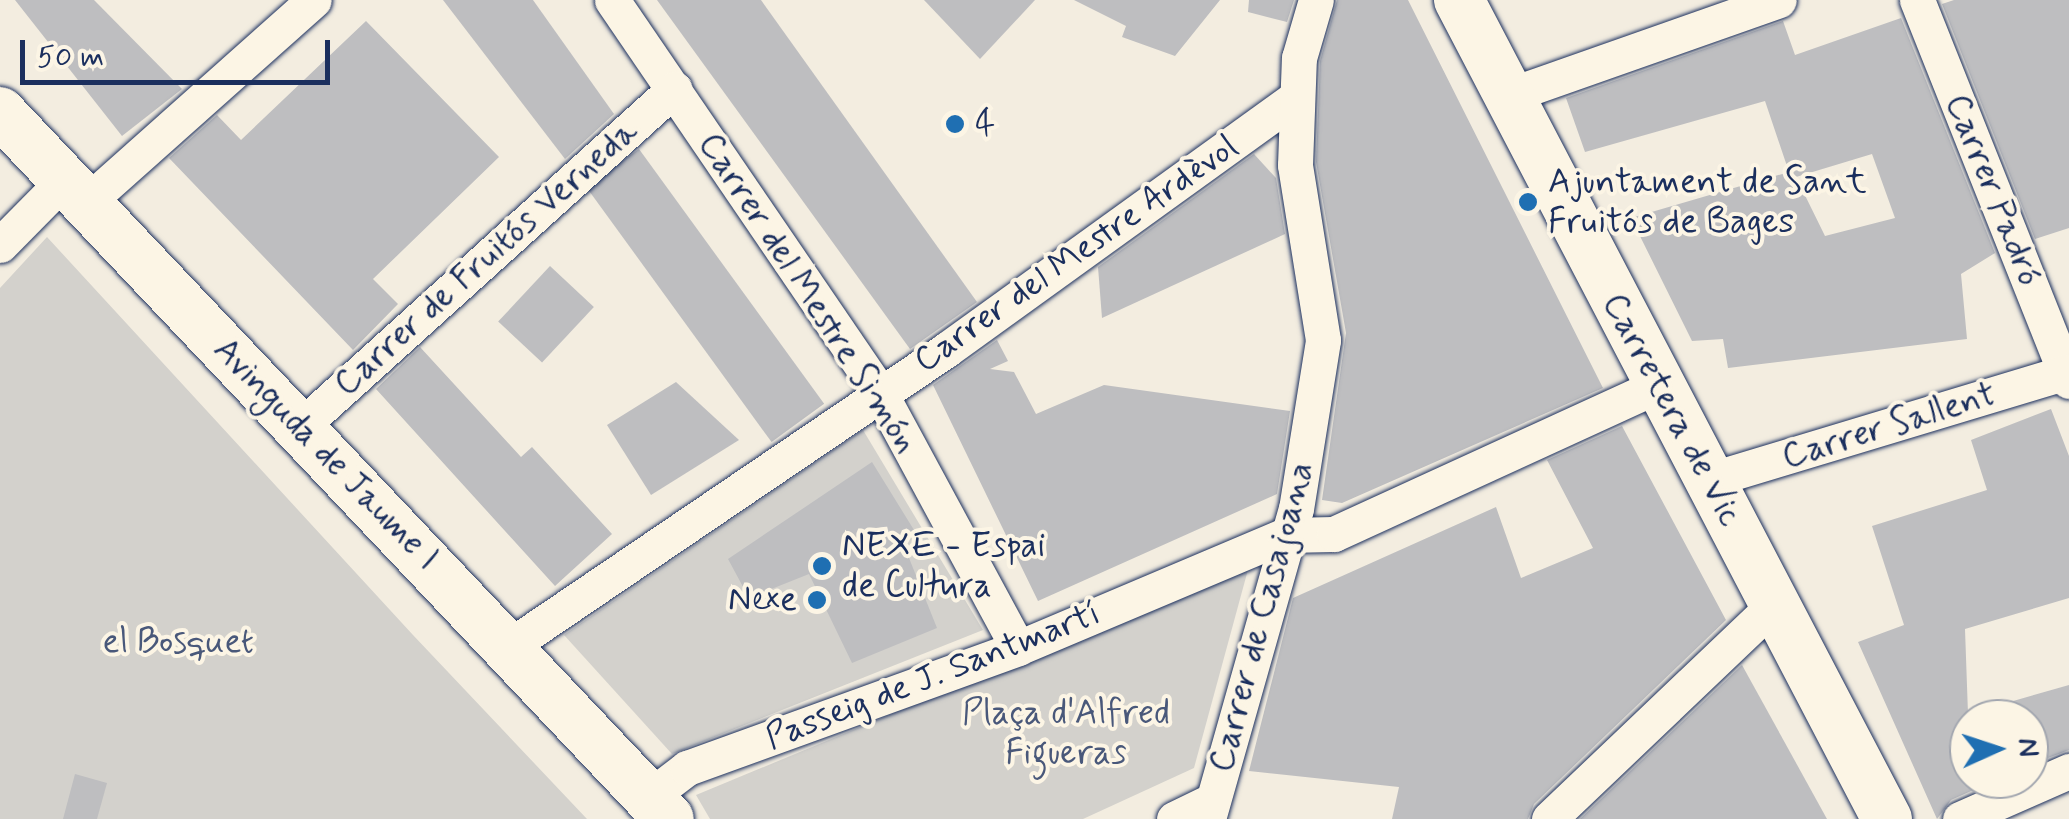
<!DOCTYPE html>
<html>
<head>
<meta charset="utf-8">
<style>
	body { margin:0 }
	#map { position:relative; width:2069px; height:819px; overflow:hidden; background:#f3ede0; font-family:Mynerve,sans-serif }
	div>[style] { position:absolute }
	.green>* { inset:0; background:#d3d1cc }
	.building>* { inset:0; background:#bebec0; transform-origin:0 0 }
	.roads { filter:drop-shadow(0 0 2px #1b2f5e) drop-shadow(0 0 2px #1b2f5e) }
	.street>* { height:35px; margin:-17.5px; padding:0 17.5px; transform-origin:17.5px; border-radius:17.5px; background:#fcf5e5 }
	.secondary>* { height:50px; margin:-25px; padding:0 25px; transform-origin:25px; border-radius:25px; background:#fcf5e5 }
	.dots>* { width:28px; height:28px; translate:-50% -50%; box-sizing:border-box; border:5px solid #fcf5e5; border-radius:50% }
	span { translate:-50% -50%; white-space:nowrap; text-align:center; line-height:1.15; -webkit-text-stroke:8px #fcf5e5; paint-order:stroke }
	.poi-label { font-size:35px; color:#1b2f5e }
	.left { translate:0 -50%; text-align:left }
	.right { translate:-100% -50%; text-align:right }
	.street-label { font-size:35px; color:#1b2f5e }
	.park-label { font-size:35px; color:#49587a }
	.north { position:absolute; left:1949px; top:699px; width:100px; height:100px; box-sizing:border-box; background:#fcf5e5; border:2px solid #a2a6af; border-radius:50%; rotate:87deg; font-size:28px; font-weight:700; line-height:40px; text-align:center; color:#1b2f5e }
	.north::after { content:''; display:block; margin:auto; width:35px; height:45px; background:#1f6fb2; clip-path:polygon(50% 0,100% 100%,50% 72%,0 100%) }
	.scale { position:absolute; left:20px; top:40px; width:310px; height:45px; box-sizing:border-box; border:5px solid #1b2f5e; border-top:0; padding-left:12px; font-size:30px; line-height:35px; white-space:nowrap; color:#1b2f5e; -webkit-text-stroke:8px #fcf5e5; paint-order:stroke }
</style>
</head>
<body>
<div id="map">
	<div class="green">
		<div style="clip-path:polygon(47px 237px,413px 635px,587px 819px,0 819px,0 288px)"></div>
		<div style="clip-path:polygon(863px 430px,983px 630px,672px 754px,564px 635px)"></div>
		<div style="clip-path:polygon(1249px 566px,1194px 768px,1083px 819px,710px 819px,696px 795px)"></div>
	</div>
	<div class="building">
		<div style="clip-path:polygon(15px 0,94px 0,182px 89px,122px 136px)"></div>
		<div style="clip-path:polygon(443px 0,533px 0,614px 114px,565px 159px)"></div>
		<div style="clip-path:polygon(657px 0,761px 0,977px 302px,910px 349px)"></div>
		<div style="clip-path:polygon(924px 0,1035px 0,980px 59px)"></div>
		<div style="clip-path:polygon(1074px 0,1220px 0,1175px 56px,1122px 37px,1126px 26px)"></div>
		<div style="clip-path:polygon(1249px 0,1294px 0,1287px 22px,1248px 12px)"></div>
		<div style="clip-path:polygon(1337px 0,1408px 0,1603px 388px,1342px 503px,1322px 500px,1346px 333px,1316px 162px,1320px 61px)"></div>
		<div style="clip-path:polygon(1954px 0,2069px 0,2069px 228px,2035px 239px,1942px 4px)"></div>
		<div style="clip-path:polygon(evenodd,1901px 18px,1995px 253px,1961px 274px,1967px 339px,1728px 368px,1723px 339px,1692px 341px,1631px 218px,1789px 172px,1765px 101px,1585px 152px,1566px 98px,1783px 21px,1795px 55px,1901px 18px,1872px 154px,1895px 218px,1825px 236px,1796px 177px,1872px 154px)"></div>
		<div style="clip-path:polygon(366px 21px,499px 157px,373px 279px,398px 304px,353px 350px,169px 158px,217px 115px,241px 140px)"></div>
		<div style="left:639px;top:149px;width:315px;height:65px;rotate:54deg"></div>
		<div style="clip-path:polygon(1254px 154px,1276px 178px,1285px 234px,1102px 318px,1098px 267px)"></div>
		<div style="left:550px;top:266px;width:60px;height:76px;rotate:43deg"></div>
		<div style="clip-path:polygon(997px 340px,1008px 361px,990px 369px,1014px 372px,1036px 414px,1104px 385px,1290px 411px,1277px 494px,1038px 601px,933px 385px)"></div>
		<div style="clip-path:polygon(420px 347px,521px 457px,532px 447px,612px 534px,555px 586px,376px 389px)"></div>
		<div style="clip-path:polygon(676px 382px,739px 440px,651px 495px,607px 425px)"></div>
		<div style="clip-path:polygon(2051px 409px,2069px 456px,2069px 598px,1965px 629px,1968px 714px,2069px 685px,2069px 750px,2029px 765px,2029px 719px,1969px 719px,1969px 779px,1998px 779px,1951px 800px,1937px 819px,1858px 642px,1904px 625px,1872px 526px,1987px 490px,1971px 440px)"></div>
		<div style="clip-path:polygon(1622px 426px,1726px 620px,1534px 804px,1528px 819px,1392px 819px,1399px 787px,1249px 771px,1293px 598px,1496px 507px,1521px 578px,1593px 548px,1547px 460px)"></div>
		<div style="clip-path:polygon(872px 462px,914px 530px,901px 538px,937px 628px,852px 663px,809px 574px,749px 598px,728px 559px)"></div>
		<div style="clip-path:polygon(1742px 665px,1827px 819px,1580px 819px)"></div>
		<div style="clip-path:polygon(75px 774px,107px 783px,97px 819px,63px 819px)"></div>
	</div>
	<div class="roads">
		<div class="street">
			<div style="left:612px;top:0;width:473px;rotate:55.7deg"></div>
			<div style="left:879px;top:391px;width:292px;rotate:61.6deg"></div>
			<div style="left:1917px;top:0;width:410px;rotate:68.3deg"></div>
			<div style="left:1507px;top:96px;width:288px;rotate:-19.4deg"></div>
			<div style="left:86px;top:203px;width:305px;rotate:-41.7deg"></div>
			<div style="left:0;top:245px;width:91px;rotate:-45.4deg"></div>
			<div style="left:299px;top:428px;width:506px;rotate:-42.11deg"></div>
			<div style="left:1709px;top:480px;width:376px;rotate:-16.8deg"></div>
			<div style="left:511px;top:645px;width:526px;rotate:-34.14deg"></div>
			<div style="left:946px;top:350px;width:429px;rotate:-35.8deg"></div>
			<div style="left:653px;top:794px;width:43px;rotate:-37.4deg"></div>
			<div style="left:687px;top:768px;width:352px;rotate:-19.9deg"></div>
			<div style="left:1018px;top:648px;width:290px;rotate:-22.9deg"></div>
			<div style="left:1285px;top:535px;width:49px;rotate:-1.2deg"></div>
			<div style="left:1334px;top:534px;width:358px;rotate:-24.6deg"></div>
			<div style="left:1174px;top:819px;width:43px;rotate:-26deg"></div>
			<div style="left:1208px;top:819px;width:322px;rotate:-74.2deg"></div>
			<div style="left:1296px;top:509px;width:171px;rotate:-80.9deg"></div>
			<div style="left:1323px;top:340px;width:177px;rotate:-99.1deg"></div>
			<div style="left:1295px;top:165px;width:107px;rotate:-87.9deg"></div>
			<div style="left:1299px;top:58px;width:60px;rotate:-73.7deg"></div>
			<div style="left:1549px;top:819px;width:313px;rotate:-43.6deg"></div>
			<div style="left:1960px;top:819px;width:119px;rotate:-23.8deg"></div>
		</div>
		<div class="secondary">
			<div style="left:1459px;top:0;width:924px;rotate:62.41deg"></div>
			<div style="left:0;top:112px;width:973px;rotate:46.58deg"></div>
		</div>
	</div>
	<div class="dots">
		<div style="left:955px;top:124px;background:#1f6fb2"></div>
		<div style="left:1528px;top:202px;background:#1f6fb2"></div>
		<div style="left:822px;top:566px;background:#1f6fb2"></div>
		<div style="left:817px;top:600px;background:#1f6fb2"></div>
	</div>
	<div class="poi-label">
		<span class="left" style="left:975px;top:124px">4</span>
		<span class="left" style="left:1548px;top:202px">Ajuntament de Sant<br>Fruitós de Bages</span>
		<span class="left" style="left:842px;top:566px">NEXE - Espai<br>de Cultura</span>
		<span class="right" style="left:797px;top:600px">Nexe</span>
	</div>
	<div class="street-label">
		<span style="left:1993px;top:190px;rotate:68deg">Carrer Padró</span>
		<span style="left:1076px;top:254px;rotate:-35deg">Carrer del Mestre Ardèvol</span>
		<span style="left:486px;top:258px;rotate:-42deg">Carrer de Fruitós Verneda</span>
		<span style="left:808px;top:293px;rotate:57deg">Carrer del Mestre Simón</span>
		<span style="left:1672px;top:410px;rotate:62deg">Carretera de Vic</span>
		<span style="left:1889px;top:426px;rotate:-17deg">Carrer Sallent</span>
		<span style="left:326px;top:454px;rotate:46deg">Avinguda de Jaume I</span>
		<span style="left:1262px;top:617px;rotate:-75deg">Carrer de Casajoana</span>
		<span style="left:933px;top:676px;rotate:-21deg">Passeig de J. Santmartí</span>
	</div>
	<div class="park-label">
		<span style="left:178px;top:642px">el Bosquet</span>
		<span style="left:1066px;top:733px">Plaça d'Alfred<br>Figueras</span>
	</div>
	<div class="north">N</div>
	<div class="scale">50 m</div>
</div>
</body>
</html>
